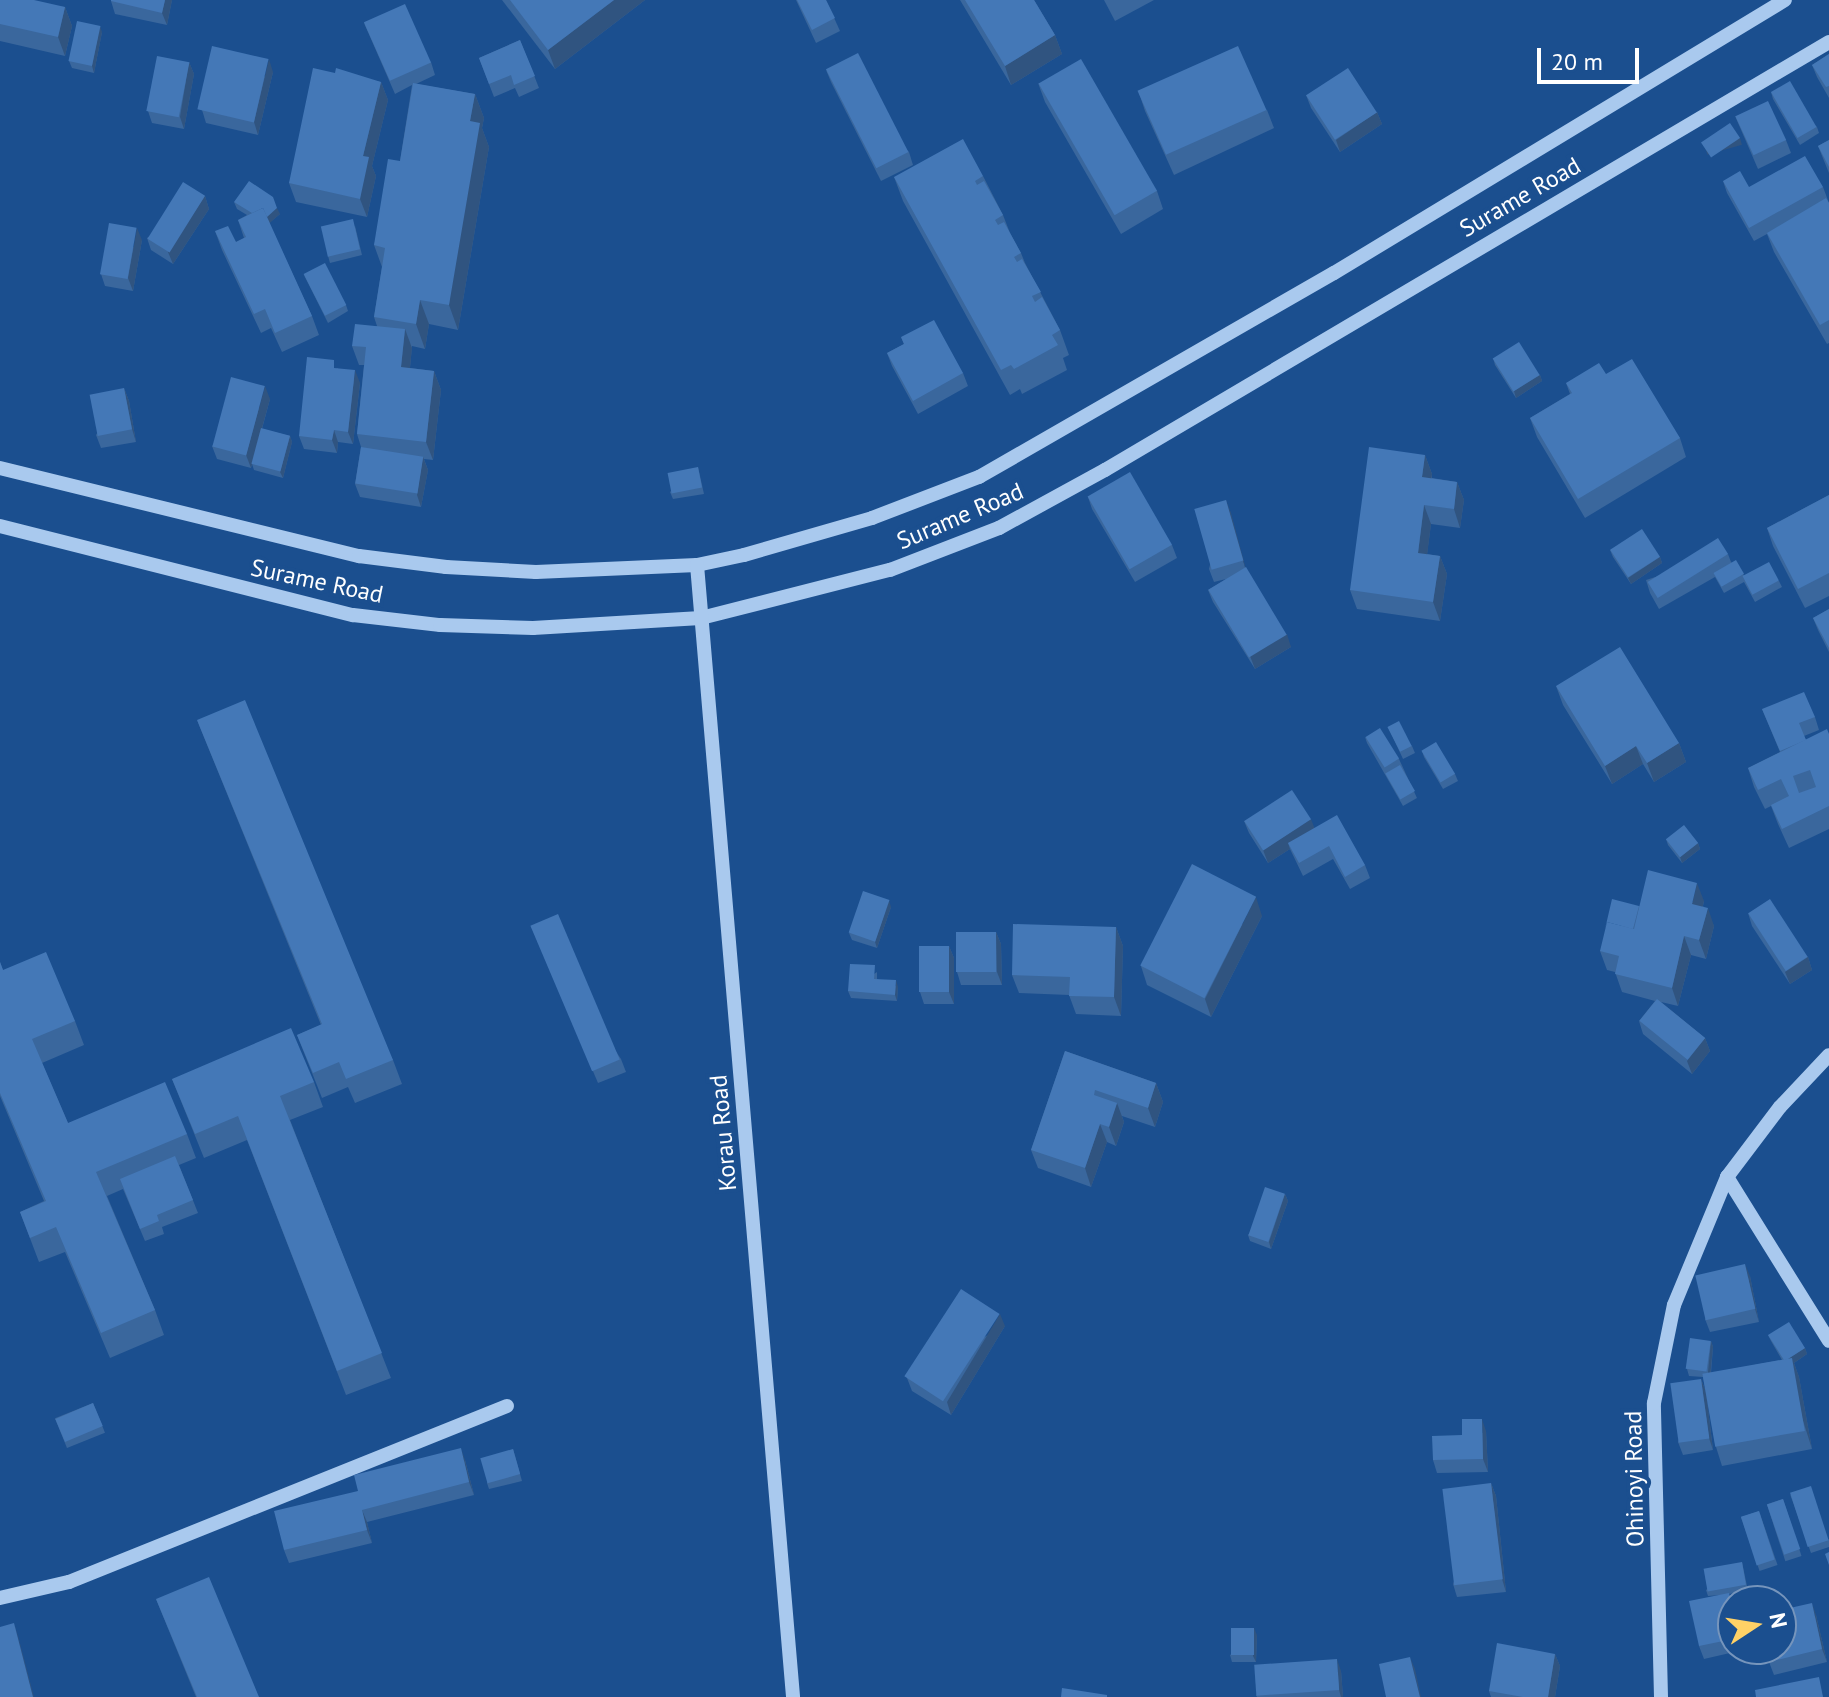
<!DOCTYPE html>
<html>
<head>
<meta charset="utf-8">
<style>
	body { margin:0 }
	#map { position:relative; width:1829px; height:1697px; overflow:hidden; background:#1b4f8f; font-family:"PT Sans",sans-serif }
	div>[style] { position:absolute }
	.minor>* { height:14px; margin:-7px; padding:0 7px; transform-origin:7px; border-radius:7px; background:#a9c9ee }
	.wall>* { inset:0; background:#3a679d; transform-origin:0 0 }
	.shaded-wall>* { inset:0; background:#305480; transform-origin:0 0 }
	.building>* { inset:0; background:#4478b7; transform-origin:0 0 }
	span { translate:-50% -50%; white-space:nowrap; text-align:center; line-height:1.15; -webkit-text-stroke:8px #1b4f8f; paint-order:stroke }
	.street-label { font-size:24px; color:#fff }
	.north { position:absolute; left:1717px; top:1585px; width:80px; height:80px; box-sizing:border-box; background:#1b4f8f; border:2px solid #7695bc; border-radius:50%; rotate:78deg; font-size:22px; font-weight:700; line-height:32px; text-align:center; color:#fff }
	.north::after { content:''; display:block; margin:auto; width:28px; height:36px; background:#ffd166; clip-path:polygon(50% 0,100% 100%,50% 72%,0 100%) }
	.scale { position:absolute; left:1537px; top:48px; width:102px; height:36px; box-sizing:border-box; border:4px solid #fff; border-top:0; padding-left:10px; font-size:24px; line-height:28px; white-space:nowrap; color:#fff; -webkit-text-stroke:6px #1b4f8f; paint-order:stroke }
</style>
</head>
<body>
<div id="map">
	<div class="minor">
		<div style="left:0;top:468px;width:370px;rotate:13.8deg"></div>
		<div style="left:359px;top:556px;width:88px;rotate:7.2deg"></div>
		<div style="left:446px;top:567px;width:90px;rotate:3.2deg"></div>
		<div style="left:536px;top:572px;width:161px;rotate:-2.5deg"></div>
		<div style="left:697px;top:565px;width:48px;rotate:-12deg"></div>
		<div style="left:744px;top:555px;width:133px;rotate:-16.1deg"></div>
		<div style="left:872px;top:518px;width:115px;rotate:-21deg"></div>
		<div style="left:979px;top:477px;width:409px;rotate:-29.9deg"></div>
		<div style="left:1334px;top:273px;width:527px;rotate:-31.19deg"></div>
		<div style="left:0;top:526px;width:364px;rotate:14.2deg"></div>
		<div style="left:353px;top:615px;width:88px;rotate:6.6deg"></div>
		<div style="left:440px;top:625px;width:93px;rotate:1.8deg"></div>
		<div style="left:533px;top:628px;width:168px;rotate:-3.4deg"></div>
		<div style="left:701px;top:618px;width:195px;rotate:-14.3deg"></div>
		<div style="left:890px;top:570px;width:117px;rotate:-21.1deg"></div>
		<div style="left:999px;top:528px;width:121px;rotate:-28.7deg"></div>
		<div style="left:1105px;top:470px;width:841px;rotate:-30.59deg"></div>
		<div style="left:697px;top:565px;width:1136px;rotate:85.15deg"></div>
		<div style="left:1727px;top:1177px;width:193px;rotate:58.1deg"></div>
		<div style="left:0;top:1598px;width:71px;rotate:-13.1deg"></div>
		<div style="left:69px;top:1582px;width:472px;rotate:-21.9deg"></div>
		<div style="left:1661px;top:1697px;width:294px;rotate:-91.4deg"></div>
		<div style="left:1654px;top:1403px;width:100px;rotate:-78.5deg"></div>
		<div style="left:1674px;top:1305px;width:139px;rotate:-67.5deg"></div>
		<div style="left:1727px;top:1177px;width:88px;rotate:-52.9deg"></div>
		<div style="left:1780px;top:1107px;width:71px;rotate:-46.7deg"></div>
	</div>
	<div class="wall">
		<div style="clip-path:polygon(0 0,65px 7px,72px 26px,65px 56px,0 41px)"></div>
		<div style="clip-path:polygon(172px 0,167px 25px,115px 14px,111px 1px)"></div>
		<div style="clip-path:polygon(502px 0,645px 0,555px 69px)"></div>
		<div style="clip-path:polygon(796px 0,826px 0,840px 31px,816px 43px)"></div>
		<div style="clip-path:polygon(960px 0,1034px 0,1055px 35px,1062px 54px,1011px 85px)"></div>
		<div style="clip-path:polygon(1104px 0,1154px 0,1115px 21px)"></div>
		<div style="clip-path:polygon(364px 23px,431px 62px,435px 75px,416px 84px,475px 94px,484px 118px,482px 128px,489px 147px,458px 330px,429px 324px,425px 349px,412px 346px,410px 368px,434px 371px,441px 390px,433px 460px,424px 459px,428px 470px,421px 507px,360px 497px,355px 484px,361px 447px,357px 434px,364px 365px,359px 365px,352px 346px,377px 326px,374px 317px,382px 267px,374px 245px,400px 161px,412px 85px,395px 94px)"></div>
		<div style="clip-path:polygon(102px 32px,94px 73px,72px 68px,69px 61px)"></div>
		<div style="clip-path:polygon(520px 40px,539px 88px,519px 97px,515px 88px,494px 97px,479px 58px)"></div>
		<div style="clip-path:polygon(1829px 54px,1829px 98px,1817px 77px,1812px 65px)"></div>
		<div style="clip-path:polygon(189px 62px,194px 74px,184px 129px,152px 123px,148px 111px)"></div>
		<div style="clip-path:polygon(826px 70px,909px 152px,913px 165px,881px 181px,831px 82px)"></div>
		<div style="clip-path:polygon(273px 72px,258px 135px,206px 123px,202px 110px)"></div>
		<div style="clip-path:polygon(335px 73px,381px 82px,388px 100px,372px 166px,376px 176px,367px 217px,296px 202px,289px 183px)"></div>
		<div style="clip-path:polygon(1038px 83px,1157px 191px,1163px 209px,1121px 234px,1045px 102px)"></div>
		<div style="clip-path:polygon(1771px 92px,1817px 127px,1819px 133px,1800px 145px,1773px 99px)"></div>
		<div style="clip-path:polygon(1139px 93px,1267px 110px,1274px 128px,1174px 175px,1145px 111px)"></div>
		<div style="clip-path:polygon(1306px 95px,1377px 112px,1382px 124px,1340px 152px,1311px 108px)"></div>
		<div style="clip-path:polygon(1735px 116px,1786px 140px,1791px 153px,1758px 169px)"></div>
		<div style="clip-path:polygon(1829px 140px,1829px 173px,1818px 146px)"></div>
		<div style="clip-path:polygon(983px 176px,1003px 215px,1010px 233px,1021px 253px,1025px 263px,1060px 330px,1069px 355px,1063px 358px,1067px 370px,1022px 394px,1020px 389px,1010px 395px,903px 201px,894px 177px)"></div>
		<div style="clip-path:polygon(1723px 181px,1749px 187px,1823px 187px,1829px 203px,1829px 343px,1827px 344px,1774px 252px,1767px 234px,1754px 241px,1727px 193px)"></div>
		<div style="clip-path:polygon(205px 196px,209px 209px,173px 264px,151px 250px,147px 238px)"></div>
		<div style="clip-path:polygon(234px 202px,280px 214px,269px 223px,312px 316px,319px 335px,282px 352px,271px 328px,261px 333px,222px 250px,215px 231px,236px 242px,244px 238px,238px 220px,247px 215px,237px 209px)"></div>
		<div style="clip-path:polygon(355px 226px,362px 255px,330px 263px,328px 256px)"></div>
		<div style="clip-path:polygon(142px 240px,133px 291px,105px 286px,101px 274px)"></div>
		<div style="clip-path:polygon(304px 275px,346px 305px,348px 311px,328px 323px)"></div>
		<div style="clip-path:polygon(901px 337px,963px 373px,968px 386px,918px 414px,892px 366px,887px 353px,904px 344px)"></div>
		<div style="clip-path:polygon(1493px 358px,1540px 375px,1542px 381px,1516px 398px,1495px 365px)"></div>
		<div style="clip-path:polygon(337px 368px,360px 383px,353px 444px,338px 442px,337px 453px,304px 449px,299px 436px)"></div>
		<div style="clip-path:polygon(1606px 374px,1680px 438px,1686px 457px,1585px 518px,1537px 437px,1530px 418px,1570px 394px,1566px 383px)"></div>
		<div style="clip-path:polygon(124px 388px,129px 401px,136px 442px,101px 448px,96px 435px)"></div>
		<div style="clip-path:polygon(270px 399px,262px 429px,290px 436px,292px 442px,283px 478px,254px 470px,252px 464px,254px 457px,251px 468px,217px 459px,212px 446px)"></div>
		<div style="clip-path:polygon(1425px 455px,1432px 474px,1432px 478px,1457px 482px,1464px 500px,1460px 528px,1431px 524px,1427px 554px,1440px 556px,1447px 574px,1440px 621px,1357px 609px,1350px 590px)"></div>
		<div style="clip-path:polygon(698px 467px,704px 494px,673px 499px,670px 492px)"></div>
		<div style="clip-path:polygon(1829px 495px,1829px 596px,1805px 608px,1773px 546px,1767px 528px)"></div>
		<div style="clip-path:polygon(1088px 497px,1172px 545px,1177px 558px,1135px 582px,1092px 509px)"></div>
		<div style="clip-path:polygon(1226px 500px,1245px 567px,1291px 647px,1255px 669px,1213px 602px,1208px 590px,1226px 579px,1214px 582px,1209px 569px)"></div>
		<div style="clip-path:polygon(1610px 550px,1660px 557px,1662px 563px,1631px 584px,1613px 557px)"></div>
		<div style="clip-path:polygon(1728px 554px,1731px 562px,1744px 575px,1779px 581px,1782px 587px,1755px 602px,1744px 582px,1724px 593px,1715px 577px,1659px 609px,1650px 593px,1646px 580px)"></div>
		<div style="clip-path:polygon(1829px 609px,1829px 652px,1818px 630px,1813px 618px)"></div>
		<div style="clip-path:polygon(1556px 686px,1679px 743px,1686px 762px,1654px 782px,1643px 764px,1612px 784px,1563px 705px)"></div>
		<div style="clip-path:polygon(1762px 709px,1815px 717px,1819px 730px,1804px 736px,1806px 740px,1829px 734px,1829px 829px,1789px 848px,1778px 824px,1771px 806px,1765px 809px,1754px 787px,1748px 768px,1780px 752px)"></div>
		<div style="clip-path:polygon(197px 720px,393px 1060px,402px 1084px,355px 1103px,348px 1087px,322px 1098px,297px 1035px,321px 1025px)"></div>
		<div style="clip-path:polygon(1388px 727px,1412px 746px,1415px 753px,1403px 759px)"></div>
		<div style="clip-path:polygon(1365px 737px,1399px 759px,1417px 798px,1403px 806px,1367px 743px)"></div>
		<div style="clip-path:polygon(1422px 751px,1455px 774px,1458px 781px,1443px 789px,1424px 757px)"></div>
		<div style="clip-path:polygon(1244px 821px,1314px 828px,1365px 865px,1370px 878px,1350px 889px,1333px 859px,1303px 876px,1290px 849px,1268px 863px,1249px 833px)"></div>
		<div style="clip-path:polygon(1666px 839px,1698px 843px,1700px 849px,1682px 863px,1668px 845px)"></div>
		<div style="clip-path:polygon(1704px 901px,1703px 906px,1714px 926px,1706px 959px,1691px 955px,1678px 1006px,1661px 1002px,1705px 1038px,1710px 1051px,1692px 1074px,1643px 1034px,1639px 1021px,1655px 1001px,1622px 992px,1615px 972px,1607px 970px,1600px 951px,1639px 906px)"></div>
		<div style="clip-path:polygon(891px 907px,877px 948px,852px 940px,849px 933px)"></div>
		<div style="clip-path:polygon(1748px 913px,1808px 957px,1812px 970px,1790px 984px,1752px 926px)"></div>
		<div style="clip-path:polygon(1262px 916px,1211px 1017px,1147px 985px,1141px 966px)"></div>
		<div style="clip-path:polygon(531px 926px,621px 1059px,626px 1072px,598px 1083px)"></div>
		<div style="clip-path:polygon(1116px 927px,1123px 946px,1121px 1016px,1076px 1014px,1069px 995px,1019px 993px,1012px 975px)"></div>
		<div style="clip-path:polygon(996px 932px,1001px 944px,1002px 985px,961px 985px,957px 972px)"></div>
		<div style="clip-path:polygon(949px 946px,954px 958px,954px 1004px,924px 1004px,920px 992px)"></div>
		<div style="clip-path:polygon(0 962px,3px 970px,75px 1021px,84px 1045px,42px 1063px,68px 1123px,187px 1134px,196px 1158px,179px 1165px,198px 1213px,162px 1227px,164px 1234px,145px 1241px,123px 1189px,107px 1196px,155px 1310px,164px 1335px,110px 1358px,65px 1252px,39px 1262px,20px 1212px,44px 1201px,0 1096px)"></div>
		<div style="clip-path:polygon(877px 972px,877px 979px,898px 987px,897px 1001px,851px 998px,848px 991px)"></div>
		<div style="clip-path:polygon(1065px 1051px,1156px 1083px,1163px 1102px,1155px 1127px,1122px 1116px,1124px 1122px,1116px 1146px,1107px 1142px,1091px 1187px,1038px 1168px,1031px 1150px)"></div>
		<div style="clip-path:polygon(172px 1079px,314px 1082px,323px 1107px,290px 1120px,391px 1378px,346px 1395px,247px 1140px,204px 1158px)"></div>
		<div style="clip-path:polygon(1285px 1194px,1288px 1201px,1271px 1249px,1250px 1241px,1248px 1235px)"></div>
		<div style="clip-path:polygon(1750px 1276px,1759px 1322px,1710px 1332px,1705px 1319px)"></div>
		<div style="clip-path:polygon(1005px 1326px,951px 1415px,912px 1391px,907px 1378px)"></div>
		<div style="clip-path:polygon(1768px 1335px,1805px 1348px,1807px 1354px,1794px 1363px,1799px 1377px,1812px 1449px,1722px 1466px,1716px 1447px,1703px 1377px,1689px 1376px,1687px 1369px,1711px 1341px,1713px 1347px,1711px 1373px,1782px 1360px,1771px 1341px)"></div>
		<div style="clip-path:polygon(1701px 1379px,1706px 1392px,1713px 1450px,1683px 1455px,1678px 1442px)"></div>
		<div style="left:93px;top:1403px;width:32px;height:41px;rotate:68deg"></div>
		<div style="clip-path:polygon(1486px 1431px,1488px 1472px,1437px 1473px,1433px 1460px)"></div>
		<div style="clip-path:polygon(513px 1449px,522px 1481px,489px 1489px,487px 1483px)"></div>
		<div style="clip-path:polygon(465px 1460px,474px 1495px,367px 1522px,372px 1543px,289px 1563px,284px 1550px,358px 1491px)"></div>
		<div style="clip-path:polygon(1491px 1483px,1496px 1496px,1506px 1592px,1457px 1597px,1453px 1584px)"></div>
		<div style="clip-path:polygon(1790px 1494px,1829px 1540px,1829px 1547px,1811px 1553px)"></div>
		<div style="left:1783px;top:1499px;width:60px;height:17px;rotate:72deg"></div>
		<div style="left:1759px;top:1511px;width:57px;height:19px;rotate:71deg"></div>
		<div style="clip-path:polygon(1742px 1562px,1748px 1591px,1729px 1594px,1733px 1605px,1733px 1649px,1742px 1649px,1743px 1650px,1704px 1659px,1699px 1646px,1721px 1595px,1708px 1596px,1706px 1590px)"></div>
		<div style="clip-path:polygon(156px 1599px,259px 1697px,196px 1697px)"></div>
		<div style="clip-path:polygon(1816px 1615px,1827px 1662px,1774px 1675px,1769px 1662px)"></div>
		<div style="clip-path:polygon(1257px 1635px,1256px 1662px,1232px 1662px,1230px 1655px)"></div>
		<div style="clip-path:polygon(1555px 1654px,1560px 1666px,1555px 1697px,1491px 1697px,1489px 1691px)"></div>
		<div style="clip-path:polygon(1341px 1671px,1343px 1697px,1257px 1697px,1256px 1695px)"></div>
	</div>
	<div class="shaded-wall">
		<div style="clip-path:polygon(165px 0,172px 0,167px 25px,162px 13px)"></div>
		<div style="clip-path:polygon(614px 0,645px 0,555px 69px,548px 50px)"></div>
		<div style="clip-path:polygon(65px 7px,72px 26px,65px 56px,58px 37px)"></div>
		<div style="clip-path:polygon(100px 26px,102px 32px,94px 73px,92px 66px)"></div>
		<div style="clip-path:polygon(1055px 35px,1062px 54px,1011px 85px,1005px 66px)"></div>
		<div style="clip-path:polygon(269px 59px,273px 72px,258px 135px,254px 122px)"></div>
		<div style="clip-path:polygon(189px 62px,194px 74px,184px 129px,180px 117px)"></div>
		<div style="clip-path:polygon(381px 82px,388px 100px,372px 166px,376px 176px,367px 217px,360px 199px,363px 156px)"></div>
		<div style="clip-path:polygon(475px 94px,484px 118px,482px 128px,489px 147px,458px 330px,449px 305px,470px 121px)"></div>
		<div style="clip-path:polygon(1377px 112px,1382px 124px,1340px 152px,1336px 140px)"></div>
		<div style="left:1740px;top:138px;width:7px;height:36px;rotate:74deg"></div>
		<div style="clip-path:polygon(205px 196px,209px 209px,173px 264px,168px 252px)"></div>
		<div style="clip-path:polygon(277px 208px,280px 214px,265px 227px,262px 220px)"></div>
		<div style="clip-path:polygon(137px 228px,142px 240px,133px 291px,128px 278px)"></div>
		<div style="clip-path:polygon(420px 300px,429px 324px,425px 349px,416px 324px)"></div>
		<div style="clip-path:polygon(405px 329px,412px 348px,408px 386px,401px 367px)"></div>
		<div style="clip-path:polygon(355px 370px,360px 383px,353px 444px,348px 432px)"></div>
		<div style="clip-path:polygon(434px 371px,441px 390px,433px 460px,426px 442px)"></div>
		<div style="clip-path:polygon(1540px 375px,1542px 381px,1516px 398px,1514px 391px)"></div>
		<div style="clip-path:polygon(265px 386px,270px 399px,251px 468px,246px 455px)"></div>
		<div style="clip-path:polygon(124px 388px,129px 401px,136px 442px,132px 429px)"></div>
		<div style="clip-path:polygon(334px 430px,338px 442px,337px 453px,332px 440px)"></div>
		<div style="clip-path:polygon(290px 436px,292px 442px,283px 478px,280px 472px)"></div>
		<div style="clip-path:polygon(1425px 455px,1432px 474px,1429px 495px,1422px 477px)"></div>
		<div style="clip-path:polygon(423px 457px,428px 470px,421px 507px,417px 495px)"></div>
		<div style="clip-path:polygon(1457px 482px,1464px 500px,1460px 528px,1454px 509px)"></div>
		<div style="clip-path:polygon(1226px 500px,1231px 513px,1247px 573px,1243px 561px)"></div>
		<div style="clip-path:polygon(1424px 505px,1431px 524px,1425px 572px,1418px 553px)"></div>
		<div style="clip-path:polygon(1440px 556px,1447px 574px,1440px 621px,1433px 602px)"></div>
		<div style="clip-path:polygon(1660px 557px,1662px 563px,1631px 584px,1628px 578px)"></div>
		<div style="clip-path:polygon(1287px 634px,1291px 647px,1255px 669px,1250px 656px)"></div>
		<div style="clip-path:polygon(1679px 743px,1686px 762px,1654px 782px,1647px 763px)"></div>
		<div style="clip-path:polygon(1636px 746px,1643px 764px,1612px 784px,1605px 766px)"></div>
		<div style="clip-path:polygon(1311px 819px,1316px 832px,1288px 843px,1290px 849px,1268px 863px,1263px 850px)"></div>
		<div style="clip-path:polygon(1698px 843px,1700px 849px,1682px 863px,1680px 857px)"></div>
		<div style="clip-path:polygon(1697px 883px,1704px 901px,1699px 922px,1692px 904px)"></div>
		<div style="clip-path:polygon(1256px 897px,1262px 916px,1211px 1017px,1205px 999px)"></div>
		<div style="clip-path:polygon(889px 900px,891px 907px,877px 948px,875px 942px)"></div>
		<div style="clip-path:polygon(1708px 908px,1714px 926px,1706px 959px,1699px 940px)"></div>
		<div style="clip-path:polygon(1116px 927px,1123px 946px,1121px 1016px,1114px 997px)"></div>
		<div style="clip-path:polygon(996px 932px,1001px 944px,1002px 985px,997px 972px)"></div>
		<div style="clip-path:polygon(1684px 936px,1691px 955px,1678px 1006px,1672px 988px)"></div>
		<div style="clip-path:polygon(949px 946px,954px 958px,954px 1004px,949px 992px)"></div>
		<div style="clip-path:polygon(1808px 957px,1812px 970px,1790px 984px,1785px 972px)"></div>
		<div style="clip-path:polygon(896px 980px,898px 987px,897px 1001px,895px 995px)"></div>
		<div style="clip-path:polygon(1705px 1038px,1710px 1051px,1692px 1074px,1687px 1061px)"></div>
		<div style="clip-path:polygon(1156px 1083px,1163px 1102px,1155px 1127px,1148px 1108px)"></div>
		<div style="clip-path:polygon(1117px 1103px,1124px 1122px,1116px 1146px,1109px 1127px)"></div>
		<div style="clip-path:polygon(1100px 1124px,1107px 1142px,1091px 1187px,1085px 1168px)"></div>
		<div style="clip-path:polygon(1285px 1194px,1288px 1201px,1271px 1249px,1269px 1242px)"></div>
		<div style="clip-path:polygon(1745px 1264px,1750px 1276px,1759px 1322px,1755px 1309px)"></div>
		<div style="clip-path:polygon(1000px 1314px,1005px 1326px,951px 1415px,947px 1402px)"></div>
		<div style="clip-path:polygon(1711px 1341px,1713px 1347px,1710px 1378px,1708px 1372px)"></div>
		<div style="clip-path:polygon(1805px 1348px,1807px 1354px,1794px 1363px,1799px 1377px,1812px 1449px,1784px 1361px)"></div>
		<div style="clip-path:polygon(1701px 1379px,1706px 1392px,1713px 1450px,1709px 1438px)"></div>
		<div style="clip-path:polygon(1482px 1419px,1486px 1431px,1488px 1472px,1483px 1459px)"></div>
		<div style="clip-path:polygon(461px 1448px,465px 1460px,474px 1495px,469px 1482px)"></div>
		<div style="clip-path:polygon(1491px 1483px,1496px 1496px,1506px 1592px,1502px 1579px)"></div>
		<div style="clip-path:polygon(362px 1510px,367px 1522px,372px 1543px,367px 1530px)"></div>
		<div style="clip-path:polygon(1812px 1603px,1816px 1615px,1827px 1662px,1822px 1649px)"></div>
		<div style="clip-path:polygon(14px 1623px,18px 1636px,34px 1697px,33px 1697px)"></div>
		<div style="clip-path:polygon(1254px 1628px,1257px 1635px,1256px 1662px,1253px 1656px)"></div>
		<div style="clip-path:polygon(1555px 1654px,1560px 1666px,1555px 1697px,1548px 1697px)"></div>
		<div style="clip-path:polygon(1410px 1657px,1415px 1669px,1421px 1697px,1420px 1697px)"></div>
		<div style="clip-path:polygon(1337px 1659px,1341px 1671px,1343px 1697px,1341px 1697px,1339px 1690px)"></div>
	</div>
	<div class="building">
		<div style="clip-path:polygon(0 0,34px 0,65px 7px,58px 37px,0 24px)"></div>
		<div style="clip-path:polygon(111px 0,165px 0,162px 13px,111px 1px)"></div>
		<div style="clip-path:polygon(510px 0,614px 0,548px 50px)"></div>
		<div style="clip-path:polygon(797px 0,826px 0,835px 18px,812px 30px)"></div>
		<div style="clip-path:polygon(965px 0,1034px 0,1055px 35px,1005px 66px)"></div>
		<div style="left:405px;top:4px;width:64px;height:45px;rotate:66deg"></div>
		<div style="left:77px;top:21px;width:24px;height:41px;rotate:12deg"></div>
		<div style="clip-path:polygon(520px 40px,535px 76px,514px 85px,511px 75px,489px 84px,479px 58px)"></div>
		<div style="left:212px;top:46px;width:58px;height:65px;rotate:13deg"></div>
		<div style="left:1238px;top:46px;width:70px;height:110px;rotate:66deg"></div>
		<div style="left:858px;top:53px;width:111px;height:36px;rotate:63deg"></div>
		<div style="clip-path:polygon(1829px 54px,1829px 86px,1826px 87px,1812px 65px)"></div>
		<div style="left:157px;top:56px;width:33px;height:56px;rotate:11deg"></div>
		<div style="left:1081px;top:59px;width:152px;height:49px;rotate:60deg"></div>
		<div style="clip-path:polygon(313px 68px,335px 73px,336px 68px,381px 82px,363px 156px,369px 157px,360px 199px,289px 183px)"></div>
		<div style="left:1348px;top:68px;width:53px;height:50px;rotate:57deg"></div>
		<div style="left:1790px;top:81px;width:53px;height:22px;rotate:60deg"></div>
		<div style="clip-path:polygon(413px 83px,475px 94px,470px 121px,480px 123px,449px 305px,420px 300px,416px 324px,374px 317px,385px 248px,374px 245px,388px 159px,400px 161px)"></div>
		<div style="left:1768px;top:101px;width:43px;height:36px;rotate:65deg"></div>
		<div style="left:1730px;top:123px;width:18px;height:35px;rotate:56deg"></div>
		<div style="clip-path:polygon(963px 139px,983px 176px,975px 181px,977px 185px,984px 181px,1003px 215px,995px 220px,998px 225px,1004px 222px,1021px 253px,1014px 257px,1017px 262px,1022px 259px,1041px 292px,1032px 296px,1035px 302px,1042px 297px,1060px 330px,1052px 335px,1058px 345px,1014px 369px,1011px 365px,1001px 370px,894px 177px)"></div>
		<div style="clip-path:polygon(1829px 140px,1829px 167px,1818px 146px)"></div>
		<div style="clip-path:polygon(1805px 156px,1823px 187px,1749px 228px,1723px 181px,1740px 171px,1749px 187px)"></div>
		<div style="clip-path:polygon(249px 181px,273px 197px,277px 208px,267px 217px,263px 208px,252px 213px,234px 202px)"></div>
		<div style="left:183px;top:182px;width:26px;height:67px;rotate:32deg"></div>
		<div style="clip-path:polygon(1826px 198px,1829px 203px,1829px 320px,1820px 325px,1767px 233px)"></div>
		<div style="clip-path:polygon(263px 208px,312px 316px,275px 333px,265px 309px,254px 314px,215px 231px,228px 226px,236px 242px,246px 237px,238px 220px)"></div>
		<div style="left:353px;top:219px;width:31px;height:33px;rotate:77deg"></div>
		<div style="left:109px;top:223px;width:28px;height:52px;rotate:10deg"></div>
		<div style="left:325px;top:263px;width:47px;height:24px;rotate:63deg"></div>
		<div style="clip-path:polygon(934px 320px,963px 373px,913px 401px,887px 353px,904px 344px,901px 337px)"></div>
		<div style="clip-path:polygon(355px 324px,405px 329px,401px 367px,434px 371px,426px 442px,357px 434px,366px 347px,352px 346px)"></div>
		<div style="left:1519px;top:342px;width:39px;height:31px;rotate:58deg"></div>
		<div style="clip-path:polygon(307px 357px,334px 360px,334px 368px,355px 370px,348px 432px,334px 430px,332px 440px,299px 436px)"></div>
		<div style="clip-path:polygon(1632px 359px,1680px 438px,1578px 499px,1530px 418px,1572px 393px,1566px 383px,1599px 363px,1606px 374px)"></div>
		<div style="left:231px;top:377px;width:35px;height:72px;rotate:15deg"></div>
		<div style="left:124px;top:388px;width:42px;height:35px;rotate:79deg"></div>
		<div style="left:261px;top:428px;width:30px;height:37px;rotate:15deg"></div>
		<div style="left:361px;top:447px;width:63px;height:37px;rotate:9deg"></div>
		<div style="clip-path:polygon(1369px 447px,1425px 455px,1422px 477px,1457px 482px,1454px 509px,1424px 505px,1418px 553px,1440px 556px,1433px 602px,1350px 590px)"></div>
		<div style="left:698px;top:467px;width:21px;height:31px;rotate:79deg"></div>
		<div style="left:1130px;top:472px;width:84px;height:49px;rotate:60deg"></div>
		<div style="clip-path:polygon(1829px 495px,1829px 573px,1798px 589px,1767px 528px)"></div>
		<div style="left:1226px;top:500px;width:63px;height:33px;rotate:74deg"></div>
		<div style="left:1642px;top:529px;width:33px;height:38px;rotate:57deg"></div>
		<div style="left:1718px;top:538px;width:19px;height:83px;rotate:58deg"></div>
		<div style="left:1736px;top:560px;width:16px;height:26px;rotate:60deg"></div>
		<div style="left:1769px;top:562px;width:21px;height:30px;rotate:62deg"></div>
		<div style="left:1246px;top:567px;width:79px;height:44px;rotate:59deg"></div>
		<div style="clip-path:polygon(1829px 609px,1829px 648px,1813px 618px)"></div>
		<div style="clip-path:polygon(1620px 647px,1679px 743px,1647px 763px,1636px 746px,1605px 766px,1556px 686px)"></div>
		<div style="clip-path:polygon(1804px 692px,1815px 717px,1799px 723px,1806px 740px,1780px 751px,1762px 709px)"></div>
		<div style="clip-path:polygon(245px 700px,393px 1060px,346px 1079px,339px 1062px,313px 1073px,297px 1035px,322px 1024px,197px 720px)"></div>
		<div style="left:1399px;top:721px;width:28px;height:13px;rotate:63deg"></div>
		<div style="left:1380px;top:728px;width:36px;height:17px;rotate:58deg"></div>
		<div style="clip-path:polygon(evenodd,1827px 729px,1829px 734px,1829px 806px,1782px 829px,1771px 805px,1789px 796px,1781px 779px,1758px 790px,1748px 768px,1827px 729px,1810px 770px,1816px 787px,1799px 793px,1793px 776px,1810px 770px)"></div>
		<div style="left:1436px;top:742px;width:37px;height:17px;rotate:59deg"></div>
		<div style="left:1400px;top:765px;width:30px;height:17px;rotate:60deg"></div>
		<div style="left:1292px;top:790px;width:35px;height:57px;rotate:57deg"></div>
		<div style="clip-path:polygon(1337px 815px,1365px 865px,1345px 877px,1329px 846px,1299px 863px,1288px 843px)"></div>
		<div style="left:1684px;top:825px;width:23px;height:23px;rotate:52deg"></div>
		<div style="left:1192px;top:864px;width:72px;height:114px;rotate:27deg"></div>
		<div style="clip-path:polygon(1648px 870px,1697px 883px,1692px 904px,1708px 908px,1699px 940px,1684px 936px,1672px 988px,1615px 974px,1619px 956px,1600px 951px,1607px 922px,1634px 929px)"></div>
		<div style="left:863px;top:891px;width:28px;height:44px;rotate:19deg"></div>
		<div style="clip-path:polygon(1612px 899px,1639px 906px,1633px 929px,1607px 922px,1605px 929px)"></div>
		<div style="left:1770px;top:899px;width:69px;height:26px;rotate:57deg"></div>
		<div style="left:558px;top:914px;width:158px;height:30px;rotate:67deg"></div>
		<div style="clip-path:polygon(1013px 924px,1116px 927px,1114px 997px,1069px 996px,1070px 977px,1012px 975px)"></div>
		<div style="left:956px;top:932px;width:40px;height:40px"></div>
		<div style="left:919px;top:946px;width:30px;height:46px"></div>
		<div style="clip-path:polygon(46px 952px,75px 1021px,32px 1039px,68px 1123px,165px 1082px,187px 1134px,96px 1172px,155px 1310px,101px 1333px,56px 1227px,30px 1238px,20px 1212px,46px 1201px,0 1093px,0 962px,3px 970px)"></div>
		<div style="clip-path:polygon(850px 964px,875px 965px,874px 979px,896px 980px,895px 995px,848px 991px)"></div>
		<div style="left:1657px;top:999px;width:62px;height:28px;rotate:39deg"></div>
		<div style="clip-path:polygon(291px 1028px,314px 1082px,280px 1096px,382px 1353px,337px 1371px,238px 1116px,195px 1134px,172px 1079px)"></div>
		<div style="clip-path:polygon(1065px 1051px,1156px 1083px,1148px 1108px,1095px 1090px,1094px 1095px,1117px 1103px,1109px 1127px,1100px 1124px,1085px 1168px,1031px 1150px)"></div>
		<div style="clip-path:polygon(175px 1156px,193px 1200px,157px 1215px,159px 1221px,140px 1229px,120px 1179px)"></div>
		<div style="left:1265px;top:1187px;width:21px;height:51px;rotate:19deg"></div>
		<div style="left:1745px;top:1264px;width:46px;height:51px;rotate:77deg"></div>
		<div style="left:961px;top:1289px;width:46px;height:104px;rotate:33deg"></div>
		<div style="clip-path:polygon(1789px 1322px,1805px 1348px,1788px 1359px,1784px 1360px,1768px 1335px)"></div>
		<div style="left:1690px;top:1338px;width:21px;height:31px;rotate:8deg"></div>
		<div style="left:1792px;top:1358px;width:74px;height:91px;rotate:80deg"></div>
		<div style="left:1701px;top:1379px;width:60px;height:31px;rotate:82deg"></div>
		<div style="left:93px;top:1403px;width:25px;height:41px;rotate:67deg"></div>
		<div style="clip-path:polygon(1462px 1419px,1482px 1419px,1483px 1459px,1433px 1460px,1432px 1436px,1462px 1435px)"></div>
		<div style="clip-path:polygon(461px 1448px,469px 1482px,362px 1510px,367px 1530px,284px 1550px,274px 1511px,358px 1491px,354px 1475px)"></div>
		<div style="left:513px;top:1449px;width:26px;height:34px;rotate:74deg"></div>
		<div style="left:1491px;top:1483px;width:97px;height:49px;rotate:83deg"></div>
		<div style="left:1811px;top:1486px;width:57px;height:22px;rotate:72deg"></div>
		<div style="left:1783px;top:1499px;width:53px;height:17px;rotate:71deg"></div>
		<div style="left:1759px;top:1511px;width:51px;height:19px;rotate:72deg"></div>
		<div style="clip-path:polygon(1829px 1552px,1829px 1565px,1825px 1554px)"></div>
		<div style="left:1742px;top:1562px;width:23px;height:39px;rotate:80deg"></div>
		<div style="clip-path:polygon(209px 1577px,259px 1697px,197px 1697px,156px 1599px)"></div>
		<div style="clip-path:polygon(1729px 1593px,1733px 1614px,1733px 1639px,1699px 1646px,1689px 1601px)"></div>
		<div style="clip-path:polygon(1812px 1603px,1822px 1649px,1769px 1662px,1766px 1649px,1781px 1649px,1781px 1610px)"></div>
		<div style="clip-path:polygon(14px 1623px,33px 1697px,0 1697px,0 1627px)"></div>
		<div style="left:1231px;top:1628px;width:23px;height:27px"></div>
		<div style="clip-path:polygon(1497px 1643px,1555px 1654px,1548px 1697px,1523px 1697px,1489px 1691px)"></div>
		<div style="clip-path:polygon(1410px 1657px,1420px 1697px,1386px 1697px,1379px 1664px)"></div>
		<div style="left:1337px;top:1659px;width:31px;height:83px;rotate:86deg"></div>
		<div style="clip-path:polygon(1819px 1677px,1823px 1697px,1756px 1697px,1755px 1690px)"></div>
		<div style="clip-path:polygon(1062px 1688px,1107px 1695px,1107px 1697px,1061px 1697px)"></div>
	</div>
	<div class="street-label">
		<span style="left:1520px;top:197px;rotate:-30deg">Surame Road</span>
		<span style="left:960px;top:516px;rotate:-23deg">Surame Road</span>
		<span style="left:317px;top:581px;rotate:12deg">Surame Road</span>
		<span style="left:723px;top:1133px;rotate:-95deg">Korau Road</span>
		<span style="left:1634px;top:1479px;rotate:-91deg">Ohinoyi Road</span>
	</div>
	<div class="north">N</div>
	<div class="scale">20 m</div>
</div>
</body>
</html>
